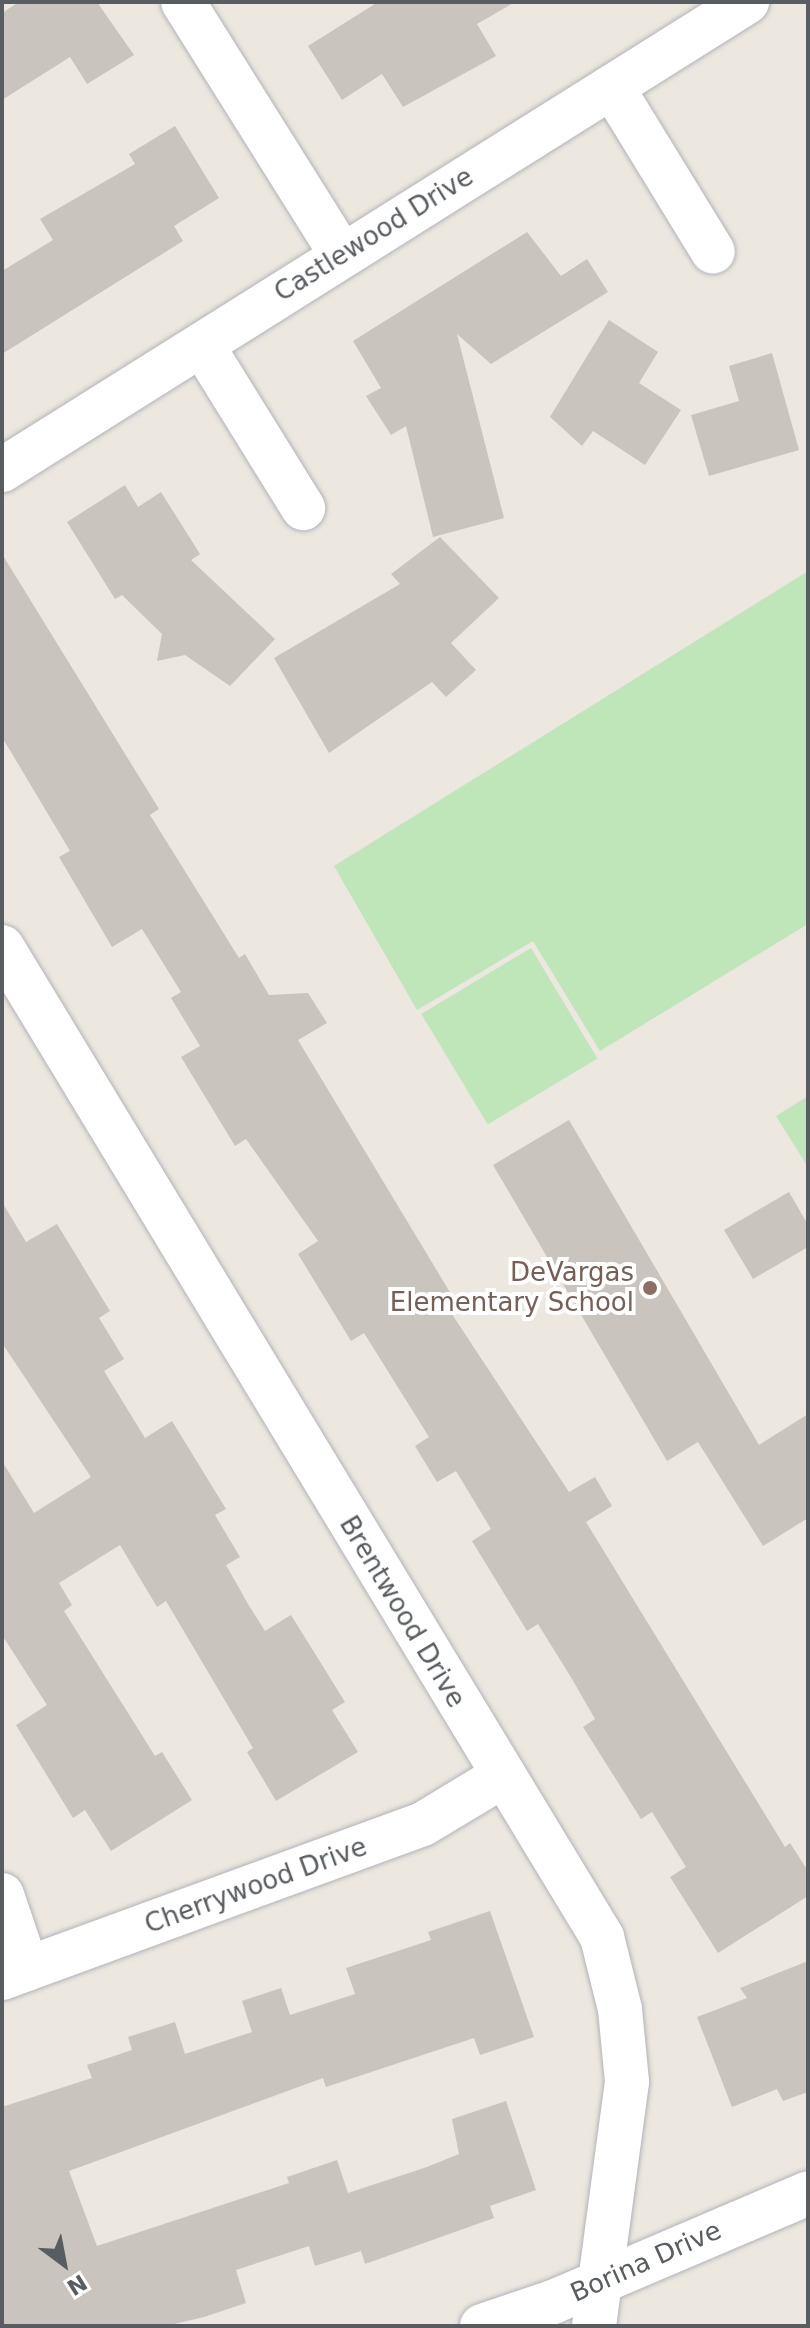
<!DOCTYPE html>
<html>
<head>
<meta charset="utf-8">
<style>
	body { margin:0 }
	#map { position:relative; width:810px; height:2328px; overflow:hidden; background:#ece7df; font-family:"DejaVu Sans",sans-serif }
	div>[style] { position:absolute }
	.green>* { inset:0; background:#bfe6b9; transform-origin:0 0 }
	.building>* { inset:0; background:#c9c4be }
	.roads { filter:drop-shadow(0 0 2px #b0b4b8) drop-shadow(0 0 2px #b0b4b8) }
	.minor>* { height:44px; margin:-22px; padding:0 22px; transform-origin:22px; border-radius:22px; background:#fff }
	.dots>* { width:22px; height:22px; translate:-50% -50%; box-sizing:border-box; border:4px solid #fff; border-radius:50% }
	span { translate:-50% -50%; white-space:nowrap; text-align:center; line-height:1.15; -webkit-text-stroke:8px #fff; paint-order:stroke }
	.street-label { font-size:26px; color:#585d61 }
	.education-label { font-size:26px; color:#785e54 }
	.right { translate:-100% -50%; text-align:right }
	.frame { position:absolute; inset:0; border:4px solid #585d61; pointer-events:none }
	.north { position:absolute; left:24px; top:2224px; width:80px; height:80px; -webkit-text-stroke:6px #fff; paint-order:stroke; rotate:148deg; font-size:22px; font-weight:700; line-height:32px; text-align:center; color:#585d61 }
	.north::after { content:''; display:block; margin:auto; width:28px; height:36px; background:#585d61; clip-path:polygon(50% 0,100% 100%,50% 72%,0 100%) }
</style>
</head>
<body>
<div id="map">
	<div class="green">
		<div style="clip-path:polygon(808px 571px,808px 924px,600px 1051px,533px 941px,417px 1010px,334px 866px)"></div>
		<div style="left:531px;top:948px;width:129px;height:128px;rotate:59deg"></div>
		<div style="clip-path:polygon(808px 1096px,808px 1163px,806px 1164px,776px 1116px)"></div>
	</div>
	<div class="building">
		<div style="clip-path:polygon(19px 2px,97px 2px,134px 55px,87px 84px,70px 57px,2px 100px,2px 13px)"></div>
		<div style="clip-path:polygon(378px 2px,515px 2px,477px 24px,496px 56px,403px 107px,382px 74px,342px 100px,308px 46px)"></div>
		<div style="clip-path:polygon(175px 126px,219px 198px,174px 226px,183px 241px,2px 354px,2px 271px,53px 240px,40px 219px,135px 164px,129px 154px)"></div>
		<div style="clip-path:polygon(527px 232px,561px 276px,587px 259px,608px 292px,491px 364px,457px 334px,504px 518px,433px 537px,406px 426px,391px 435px,366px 396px,381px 388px,353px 341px)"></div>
		<div style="clip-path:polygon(609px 320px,658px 352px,639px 383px,681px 410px,645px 465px,593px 431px,582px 446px,550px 417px)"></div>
		<div style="clip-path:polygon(772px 353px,799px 450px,709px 476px,691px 415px,739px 401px,729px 366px)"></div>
		<div style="clip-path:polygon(125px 485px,138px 507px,161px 492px,200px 554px,191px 560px,275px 639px,230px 686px,185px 655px,157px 661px,162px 634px,122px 595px,115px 599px,67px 522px)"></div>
		<div style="clip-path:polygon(440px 537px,499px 598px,451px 643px,476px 670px,446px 697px,432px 682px,329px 753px,274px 658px,400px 584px,391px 574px)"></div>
		<div style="clip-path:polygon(2px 554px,159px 809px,150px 815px,239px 958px,245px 954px,269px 995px,308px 993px,327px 1023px,298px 1040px,451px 1294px,442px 1299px,569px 1492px,595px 1477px,612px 1506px,586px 1522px,785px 1847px,790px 1843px,808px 1871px,808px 1896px,718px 1953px,670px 1877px,686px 1867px,652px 1812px,641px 1819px,583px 1727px,595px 1719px,572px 1679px,538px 1624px,527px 1631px,472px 1541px,491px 1529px,456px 1471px,437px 1482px,415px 1446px,429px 1437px,364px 1333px,351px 1341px,298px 1254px,318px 1241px,246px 1139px,235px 1146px,181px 1057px,200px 1046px,171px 998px,181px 992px,142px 929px,112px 947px,59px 857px,70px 851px,2px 737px)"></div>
		<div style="clip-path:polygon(569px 1120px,759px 1445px,808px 1414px,808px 1518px,763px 1546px,698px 1442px,667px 1461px,493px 1165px)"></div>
		<div style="clip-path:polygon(789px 1192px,808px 1225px,808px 1247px,753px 1279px,724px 1230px)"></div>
		<div style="clip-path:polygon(2px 1202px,26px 1242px,57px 1224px,110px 1311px,99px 1318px,124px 1359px,104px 1371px,145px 1438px,172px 1421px,226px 1509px,215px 1515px,240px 1557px,226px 1565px,248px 1604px,265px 1631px,291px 1615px,345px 1702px,332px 1710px,358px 1752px,276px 1801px,247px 1752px,253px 1748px,166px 1601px,157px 1607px,120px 1545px,59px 1583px,72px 1605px,64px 1611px,155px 1756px,162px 1752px,192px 1800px,111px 1851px,85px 1810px,73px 1818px,16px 1725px,47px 1705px,2px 1635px,2px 1461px,34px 1513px,91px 1477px,2px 1343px)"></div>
		<div style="clip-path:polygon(490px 1911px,534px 2037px,480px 2055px,474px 2038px,326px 2087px,323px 2078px,69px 2171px,97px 2246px,289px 2183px,287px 2177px,337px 2160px,348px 2193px,427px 2167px,459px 2154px,452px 2119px,506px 2101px,536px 2190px,490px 2206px,494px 2218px,365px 2264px,361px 2251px,315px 2266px,309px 2246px,236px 2270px,246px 2303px,204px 2317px,166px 2326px,2px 2326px,2px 2107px,92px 2078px,87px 2065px,132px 2050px,128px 2037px,175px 2022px,185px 2054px,252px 2032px,242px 2001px,281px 1988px,290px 2015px,355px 1994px,346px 1968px,431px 1940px,428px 1932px)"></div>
		<div style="clip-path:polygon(808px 1961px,808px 2092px,783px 2101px,777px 2089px,732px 2107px,697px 2017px,747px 1998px,740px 1988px)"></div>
	</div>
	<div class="roads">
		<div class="minor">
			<div style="left:183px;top:2px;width:297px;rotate:57.9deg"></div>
			<div style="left:612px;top:87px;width:193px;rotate:58.5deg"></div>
			<div style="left:202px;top:345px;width:192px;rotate:58.2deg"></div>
			<div style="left:2px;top:470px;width:880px;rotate:-32.14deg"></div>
			<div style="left:2px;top:947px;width:1158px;rotate:58.78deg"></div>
			<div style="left:602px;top:1937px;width:74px;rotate:76deg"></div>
			<div style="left:620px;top:2009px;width:73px;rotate:84.5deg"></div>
			<div style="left:627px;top:2082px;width:246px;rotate:97.7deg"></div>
			<div style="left:2px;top:1895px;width:78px;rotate:71.3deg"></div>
			<div style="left:2px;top:1978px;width:448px;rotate:-20.1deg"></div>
			<div style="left:423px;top:1824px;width:91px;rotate:-31.1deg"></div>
			<div style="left:482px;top:2326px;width:75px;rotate:-18.7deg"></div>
			<div style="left:553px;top:2302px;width:277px;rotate:-23.1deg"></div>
		</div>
	</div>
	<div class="dots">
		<div style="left:650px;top:1288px;background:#8d6e63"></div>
	</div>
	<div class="street-label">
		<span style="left:374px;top:235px;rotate:-32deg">Castlewood Drive</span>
		<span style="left:402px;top:1612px;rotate:59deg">Brentwood Drive</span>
		<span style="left:256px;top:1886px;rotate:-20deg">Cherrywood Drive</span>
		<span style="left:646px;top:2262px;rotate:-24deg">Borina Drive</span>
	</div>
	<div class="education-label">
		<span class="right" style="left:634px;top:1288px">DeVargas<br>Elementary School</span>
	</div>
	<div class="frame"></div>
	<div class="north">N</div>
</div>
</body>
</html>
